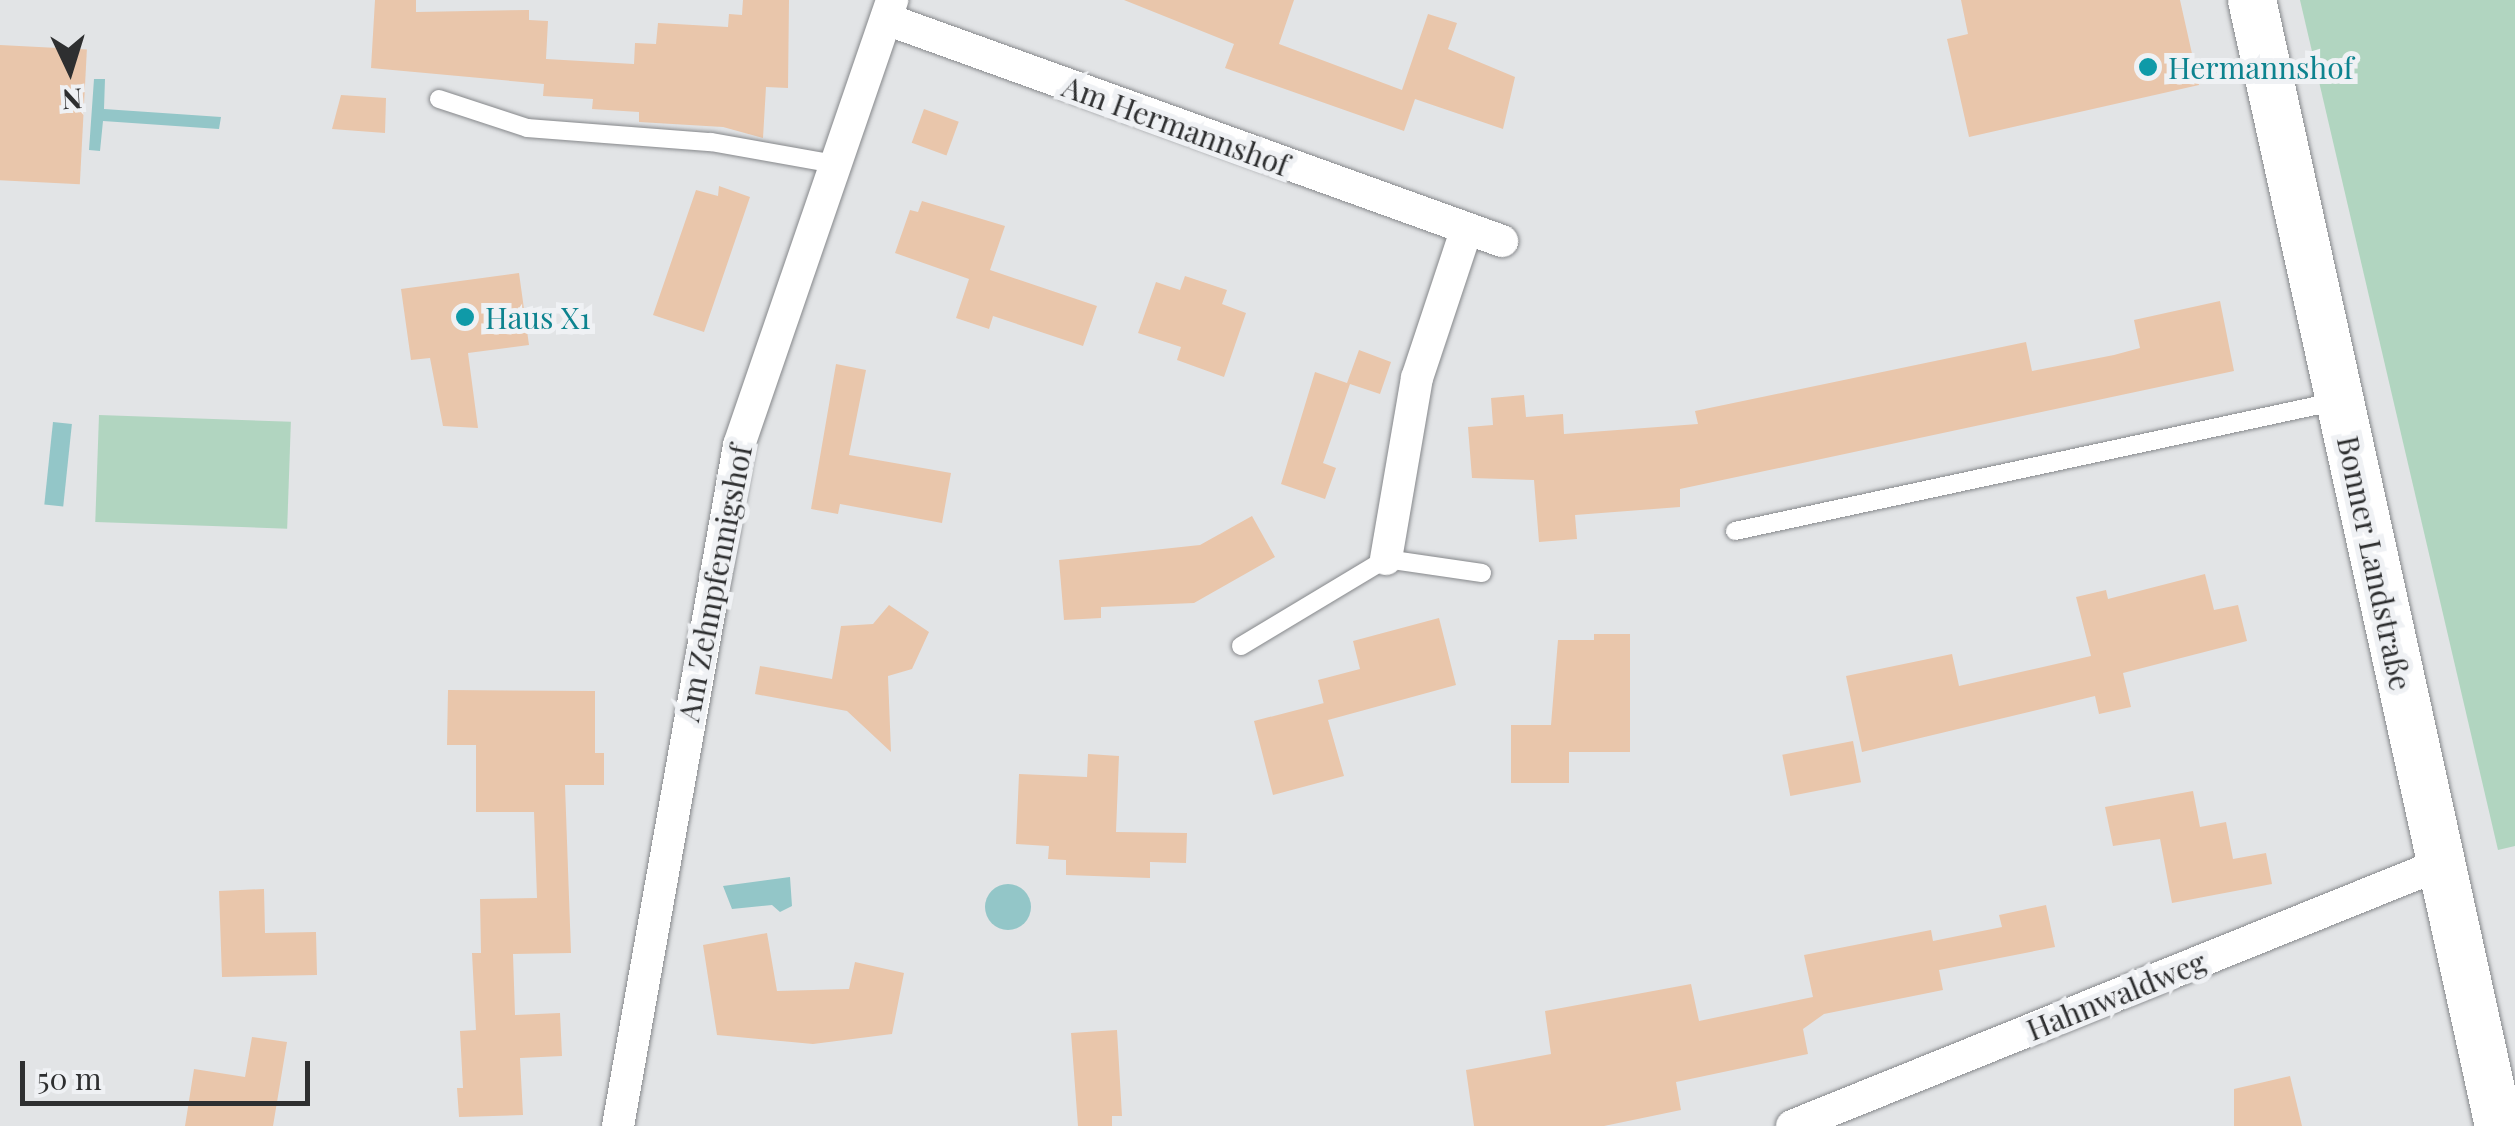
<!DOCTYPE html>
<html>
<head>
<meta charset="utf-8">
<style>
	body { margin:0 }
	#map { position:relative; width:2515px; height:1126px; overflow:hidden; background:#e2e4e6; font-family:"Playfair Display",serif }
	div>[style] { position:absolute }
	.green>* { inset:0; background:#b1d5c0; transform-origin:0 0 }
	.water>* { inset:0; background:#93c6c8; transform-origin:0 0 }
	.round { border-radius:50% }
	.building>* { inset:0; background:#e9c6ab; transform-origin:0 0 }
	.roads { filter:drop-shadow(0 0 2px #86888b) drop-shadow(0 0 2px #86888b) }
	.service>* { height:18px; margin:-9px; padding:0 9px; transform-origin:9px; border-radius:9px; background:#fff }
	.minor>* { height:32px; margin:-16px; padding:0 16px; transform-origin:16px; border-radius:16px; background:#fff }
	.secondary>* { height:48px; margin:-24px; padding:0 24px; transform-origin:24px; border-radius:24px; background:#fff }
	.dots>* { width:28px; height:28px; translate:-50% -50%; box-sizing:border-box; border:5px solid #eff1f4; border-radius:50% }
	span { translate:-50% -50%; white-space:nowrap; text-align:center; line-height:1.15; -webkit-text-stroke:10px #eff1f4; paint-order:stroke }
	.culture-label { font-size:30px; color:#0d838f }
	.left { translate:0 -50%; text-align:left }
	.street-label { font-size:30px; color:#2e2f30 }
	.north { position:absolute; left:20px; top:20px; width:100px; height:100px; -webkit-text-stroke:8px #eff1f4; paint-order:stroke; rotate:176deg; font-size:28px; font-weight:700; line-height:40px; text-align:center; color:#2e2f30 }
	.north::after { content:''; display:block; margin:auto; width:35px; height:45px; background:#2e2f30; clip-path:polygon(50% 0,100% 100%,50% 72%,0 100%) }
	.scale { position:absolute; left:20px; top:1061px; width:290px; height:45px; box-sizing:border-box; border:5px solid #2e2f30; border-top:0; padding-left:12px; font-size:30px; line-height:35px; white-space:nowrap; color:#2e2f30; -webkit-text-stroke:8px #eff1f4; paint-order:stroke }
</style>
</head>
<body>
<div id="map">
	<div class="green">
		<div style="clip-path:polygon(2300px 0,2515px 0,2515px 846px,2498px 850px)"></div>
		<div style="left:99px;top:415px;width:192px;height:107px;rotate:2deg"></div>
	</div>
	<div class="water">
		<div style="clip-path:polygon(94px 79px,105px 79px,104px 109px,221px 117px,219px 129px,103px 121px,100px 151px,89px 150px)"></div>
		<div style="left:53px;top:422px;width:19px;height:83px;rotate:6deg"></div>
		<div style="clip-path:polygon(790px 877px,792px 906px,780px 912px,772px 905px,732px 909px,723px 886px)"></div>
		<div class="round" style="left:985px;top:884px;width:46px;height:46px"></div>
	</div>
	<div class="building">
		<div style="clip-path:polygon(375px 0,416px 0,416px 12px,529px 10px,529px 20px,548px 21px,546px 59px,634px 64px,635px 43px,656px 44px,658px 23px,728px 27px,729px 14px,742px 15px,743px 0,789px 0,788px 88px,766px 87px,763px 138px,723px 127px,639px 122px,639px 112px,592px 109px,593px 99px,543px 96px,544px 84px,371px 68px)"></div>
		<div style="clip-path:polygon(1124px 0,1294px 0,1279px 44px,1402px 90px,1428px 14px,1457px 23px,1448px 49px,1515px 77px,1503px 129px,1415px 99px,1404px 131px,1225px 68px,1234px 44px)"></div>
		<div style="clip-path:polygon(1961px 0,2180px 0,2199px 85px,1969px 137px,1947px 39px,1968px 34px)"></div>
		<div style="left:0;top:45px;width:87px;height:135px;rotate:3deg"></div>
		<div style="clip-path:polygon(341px 95px,386px 98px,385px 133px,332px 129px)"></div>
		<div style="left:924px;top:109px;width:37px;height:36px;rotate:20deg"></div>
		<div style="clip-path:polygon(719px 186px,750px 197px,704px 332px,653px 315px,696px 190px,718px 196px)"></div>
		<div style="clip-path:polygon(922px 201px,1005px 226px,990px 270px,1097px 306px,1083px 346px,993px 316px,989px 329px,956px 318px,969px 279px,895px 253px,910px 210px,918px 212px)"></div>
		<div style="clip-path:polygon(519px 273px,529px 345px,468px 353px,478px 428px,443px 426px,430px 358px,411px 360px,401px 289px)"></div>
		<div style="clip-path:polygon(1185px 276px,1227px 290px,1222px 304px,1246px 313px,1224px 377px,1177px 360px,1181px 347px,1138px 333px,1156px 282px,1180px 290px)"></div>
		<div style="clip-path:polygon(2220px 301px,2234px 371px,1680px 489px,1680px 507px,1575px 515px,1577px 539px,1539px 542px,1534px 480px,1472px 478px,1468px 427px,1493px 425px,1491px 398px,1524px 395px,1526px 417px,1563px 414px,1564px 434px,1698px 424px,1695px 411px,2026px 342px,2032px 371px,2114px 355px,2140px 348px,2134px 320px)"></div>
		<div style="clip-path:polygon(1359px 350px,1391px 362px,1380px 394px,1350px 384px,1323px 463px,1336px 468px,1325px 499px,1281px 484px,1315px 372px,1347px 383px)"></div>
		<div style="clip-path:polygon(836px 364px,866px 370px,849px 455px,951px 473px,942px 523px,840px 504px,838px 514px,811px 509px)"></div>
		<div style="clip-path:polygon(1252px 516px,1275px 557px,1194px 603px,1101px 607px,1101px 618px,1064px 620px,1059px 560px,1200px 545px)"></div>
		<div style="clip-path:polygon(2205px 574px,2214px 610px,2238px 605px,2247px 641px,2123px 673px,2131px 707px,2099px 714px,2095px 696px,1862px 752px,1846px 676px,1952px 654px,1959px 686px,2091px 656px,2076px 597px,2106px 590px,2108px 599px)"></div>
		<div style="clip-path:polygon(889px 605px,929px 632px,912px 669px,888px 676px,891px 752px,847px 711px,755px 694px,760px 666px,832px 679px,841px 626px,873px 624px)"></div>
		<div style="clip-path:polygon(1439px 618px,1456px 685px,1328px 720px,1344px 776px,1273px 795px,1254px 721px,1324px 703px,1327px 717px,1318px 680px,1360px 669px,1353px 641px)"></div>
		<div style="clip-path:polygon(1594px 634px,1630px 634px,1630px 752px,1569px 752px,1569px 783px,1511px 783px,1511px 725px,1551px 725px,1558px 640px,1594px 640px)"></div>
		<div style="clip-path:polygon(448px 690px,595px 691px,595px 753px,604px 753px,604px 785px,565px 785px,571px 953px,513px 954px,515px 1015px,560px 1013px,562px 1056px,520px 1058px,523px 1115px,459px 1117px,457px 1088px,463px 1088px,460px 1031px,476px 1030px,472px 953px,481px 953px,480px 899px,537px 898px,534px 812px,476px 812px,476px 745px,447px 745px)"></div>
		<div style="left:1853px;top:741px;width:42px;height:72px;rotate:79deg"></div>
		<div style="clip-path:polygon(1088px 754px,1119px 756px,1116px 832px,1187px 833px,1186px 863px,1150px 862px,1150px 878px,1066px 875px,1066px 860px,1048px 859px,1049px 846px,1016px 844px,1019px 774px,1087px 777px)"></div>
		<div style="clip-path:polygon(2193px 791px,2200px 827px,2226px 822px,2233px 859px,2266px 853px,2272px 884px,2172px 903px,2160px 839px,2113px 846px,2105px 807px)"></div>
		<div style="clip-path:polygon(264px 889px,265px 933px,316px 932px,317px 975px,222px 977px,219px 891px)"></div>
		<div style="clip-path:polygon(2046px 905px,2055px 947px,1939px 970px,1943px 990px,1824px 1014px,1803px 1029px,1808px 1054px,1676px 1082px,1681px 1110px,1604px 1126px,1474px 1126px,1466px 1070px,1551px 1054px,1545px 1011px,1691px 984px,1699px 1021px,1813px 997px,1804px 955px,1931px 930px,1933px 941px,2002px 927px,1999px 915px)"></div>
		<div style="clip-path:polygon(767px 933px,777px 991px,849px 989px,855px 962px,904px 973px,892px 1034px,813px 1044px,717px 1035px,703px 945px)"></div>
		<div style="clip-path:polygon(1117px 1030px,1122px 1116px,1112px 1116px,1112px 1126px,1078px 1126px,1071px 1033px)"></div>
		<div style="clip-path:polygon(252px 1037px,287px 1042px,273px 1126px,185px 1126px,194px 1069px,245px 1077px)"></div>
		<div style="clip-path:polygon(2290px 1076px,2302px 1126px,2234px 1126px,2234px 1089px)"></div>
	</div>
	<div class="roads">
		<div class="service">
			<div style="left:439px;top:99px;width:93px;rotate:18.2deg"></div>
			<div style="left:527px;top:128px;width:185px;rotate:4.4deg"></div>
			<div style="left:711px;top:142px;width:126px;rotate:10.1deg"></div>
			<div style="left:1735px;top:531px;width:617px;rotate:-12.17deg"></div>
			<div style="left:1241px;top:646px;width:169px;rotate:-31deg"></div>
			<div style="left:1386px;top:559px;width:97px;rotate:8.3deg"></div>
		</div>
		<div class="minor">
			<div style="left:886px;top:19px;width:655px;rotate:19.82deg"></div>
			<div style="left:1386px;top:559px;width:184px;rotate:-80.3deg"></div>
			<div style="left:1417px;top:378px;width:155px;rotate:-71.6deg"></div>
			<div style="left:618px;top:1126px;width:692px;rotate:-79.92deg"></div>
			<div style="left:739px;top:445px;width:471px;rotate:-71deg"></div>
			<div style="left:1792px;top:1126px;width:700px;rotate:-21.98deg"></div>
		</div>
		<div class="secondary">
			<div style="left:2252px;top:0;width:1153px;rotate:77.63deg"></div>
		</div>
	</div>
	<div class="dots">
		<div style="left:2148px;top:67px;background:#0f9aa8"></div>
		<div style="left:465px;top:317px;background:#0f9aa8"></div>
	</div>
	<div class="culture-label">
		<span class="left" style="left:2168px;top:67px">Hermannshof</span>
		<span class="left" style="left:485px;top:317px">Haus X1</span>
	</div>
	<div class="street-label">
		<span style="left:1176px;top:125px;rotate:20deg">Am Hermannshof</span>
		<span style="left:2375px;top:563px;rotate:78deg">Bonner Landstraße</span>
		<span style="left:714px;top:583px;rotate:-79deg">Am Zehnpfennigshof</span>
		<span style="left:2116px;top:995px;rotate:-22deg">Hahnwaldweg</span>
	</div>
	<div class="north">N</div>
	<div class="scale">50 m</div>
</div>
</body>
</html>
